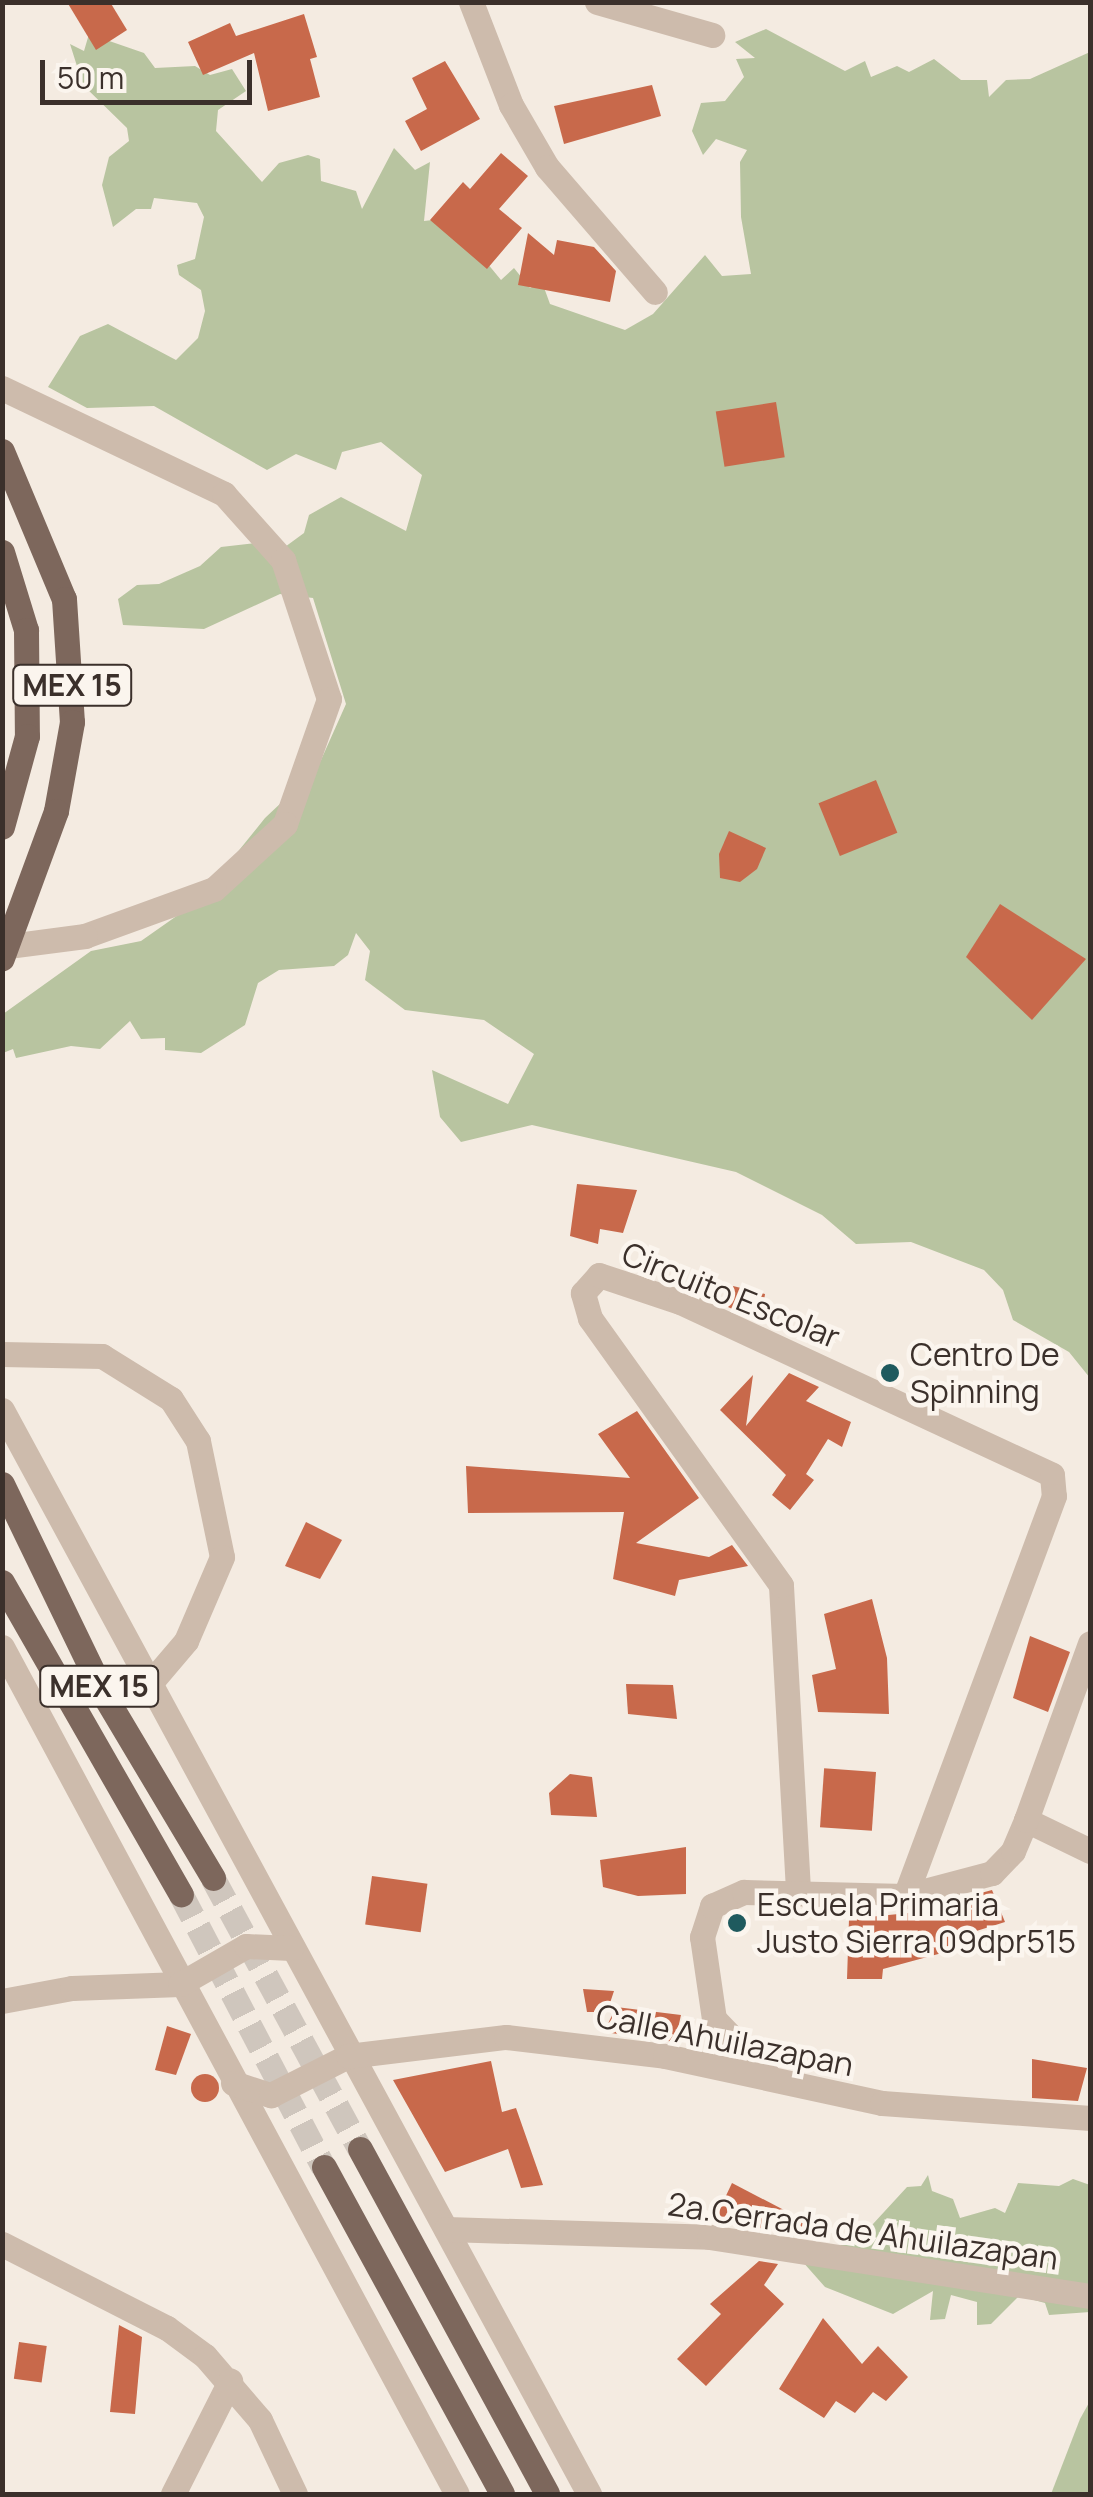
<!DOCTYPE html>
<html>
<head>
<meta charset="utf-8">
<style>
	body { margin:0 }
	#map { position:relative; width:1093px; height:2497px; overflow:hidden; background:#f4ebe1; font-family:Manrope,sans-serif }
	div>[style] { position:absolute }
	.green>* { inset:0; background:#b8c4a0 }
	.building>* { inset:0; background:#c8694b; transform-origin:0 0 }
	.round { border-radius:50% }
	.major-tunnel>* { height:25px; margin-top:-12.5px; transform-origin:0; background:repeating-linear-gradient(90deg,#cfc6bd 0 25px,transparent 0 37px) }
	.minor>* { height:25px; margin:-12.5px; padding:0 12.5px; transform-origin:12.5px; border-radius:12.5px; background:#cdbbac }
	.major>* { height:25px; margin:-12.5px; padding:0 12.5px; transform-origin:12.5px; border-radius:12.5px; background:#7d675c }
	.dots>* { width:28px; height:28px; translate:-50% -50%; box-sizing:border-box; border:5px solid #fbf5ee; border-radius:50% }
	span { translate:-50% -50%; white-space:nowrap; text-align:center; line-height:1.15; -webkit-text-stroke:9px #fbf5ee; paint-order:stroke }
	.shield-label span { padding:2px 8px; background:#fbf5ee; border:2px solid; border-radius:8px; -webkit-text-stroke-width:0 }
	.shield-label { font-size:30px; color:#3b302b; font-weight:700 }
	.street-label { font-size:32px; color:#3b302b }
	.poi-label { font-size:32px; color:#3b302b }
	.left { translate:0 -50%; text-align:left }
	.frame { position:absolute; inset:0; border:5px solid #3b302b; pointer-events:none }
	.scale { position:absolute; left:40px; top:60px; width:212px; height:45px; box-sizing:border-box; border:5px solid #3b302b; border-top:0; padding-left:12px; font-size:30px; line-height:35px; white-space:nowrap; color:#3b302b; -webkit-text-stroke:8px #fbf5ee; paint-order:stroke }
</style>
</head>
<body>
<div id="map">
	<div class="green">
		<div style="clip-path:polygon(766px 29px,845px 71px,865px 61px,871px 77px,897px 66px,909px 72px,934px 59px,961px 80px,987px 80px,989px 97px,1006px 80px,1030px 79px,1090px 52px,1090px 1378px,1069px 1352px,1013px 1320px,1003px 1290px,984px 1270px,911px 1242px,856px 1244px,822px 1215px,736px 1172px,532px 1125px,461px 1142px,440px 1117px,432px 1070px,508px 1104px,534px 1054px,484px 1020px,405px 1010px,365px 980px,370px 951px,356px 933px,348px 955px,334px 966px,279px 970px,258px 983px,245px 1025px,201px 1053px,165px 1050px,165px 1038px,141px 1039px,130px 1021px,100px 1049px,71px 1046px,16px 1058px,13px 1049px,3px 1053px,3px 1014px,91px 951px,141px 941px,198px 901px,265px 818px,317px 769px,346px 704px,313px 598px,280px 594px,204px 629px,123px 625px,118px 599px,137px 585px,159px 584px,200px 566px,221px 547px,275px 541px,274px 555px,304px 533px,309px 515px,341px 497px,406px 531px,422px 475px,381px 442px,342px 452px,336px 470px,296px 454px,267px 470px,154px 406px,87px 408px,48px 387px,80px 336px,108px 324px,176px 360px,198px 338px,205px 311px,201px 290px,179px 275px,177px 265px,195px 259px,204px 217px,197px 203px,154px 198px,151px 209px,136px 209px,113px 227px,102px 185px,109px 157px,129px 141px,127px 128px,83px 85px,70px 44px,84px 51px,89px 34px,144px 53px,155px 68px,195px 66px,210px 75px,232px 69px,246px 91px,218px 110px,216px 131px,262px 182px,279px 163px,308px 155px,320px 159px,321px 181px,356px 191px,362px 209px,394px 148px,415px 170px,430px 162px,424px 221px,450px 218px,501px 280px,514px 268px,530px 288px,542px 282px,550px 304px,625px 330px,653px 314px,705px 255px,722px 276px,751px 274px,741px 217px,740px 162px,747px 150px,716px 139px,703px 155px,692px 131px,701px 103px,725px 101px,744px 77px,736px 59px,755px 58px,735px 42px)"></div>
		<div style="clip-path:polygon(928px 2175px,932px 2191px,953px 2199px,960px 2218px,995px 2208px,1005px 2213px,1018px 2183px,1059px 2186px,1073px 2179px,1090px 2185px,1090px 2312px,1049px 2315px,1045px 2303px,1019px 2296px,991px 2324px,977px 2325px,977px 2302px,951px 2295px,945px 2319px,930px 2320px,933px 2291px,893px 2314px,825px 2287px,802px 2261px,861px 2237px,907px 2187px,921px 2186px)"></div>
		<div style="clip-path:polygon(1090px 2401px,1090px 2494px,1051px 2494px,1080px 2419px)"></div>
	</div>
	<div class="building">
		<div style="clip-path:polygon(67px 2px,110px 2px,127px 30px,96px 50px)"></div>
		<div style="clip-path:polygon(304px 14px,317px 57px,310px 59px,320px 97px,268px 111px,254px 53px,203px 75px,188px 42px,230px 23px,236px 36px)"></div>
		<div style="clip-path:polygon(445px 61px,480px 119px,421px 151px,405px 121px,427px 109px,412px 78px)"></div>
		<div style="clip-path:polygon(652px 85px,661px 116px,564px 144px,554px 106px)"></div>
		<div style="clip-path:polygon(501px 153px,528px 176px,499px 209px,522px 228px,487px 269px,430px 220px,463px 182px,470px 189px)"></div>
		<div style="clip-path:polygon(528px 233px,554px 255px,557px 240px,594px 247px,616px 271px,610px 302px,518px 285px)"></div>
		<div style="left:776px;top:402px;width:56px;height:61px;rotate:81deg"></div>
		<div style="left:876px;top:780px;width:57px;height:62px;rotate:68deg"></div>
		<div style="clip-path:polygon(729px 831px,766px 848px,757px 869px,740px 882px,720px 878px,719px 854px)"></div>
		<div style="clip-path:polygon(1000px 904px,1086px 959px,1032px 1020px,966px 957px)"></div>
		<div style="clip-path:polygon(577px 1184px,637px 1190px,623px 1233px,600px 1229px,598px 1244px,570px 1236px)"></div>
		<div style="clip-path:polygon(733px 1286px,765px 1294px,761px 1322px,728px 1307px)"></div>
		<div style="clip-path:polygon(789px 1373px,819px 1387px,806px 1401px,851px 1422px,842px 1447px,828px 1439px,806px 1474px,814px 1480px,790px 1510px,772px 1495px,786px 1475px,720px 1410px,753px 1375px,746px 1426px)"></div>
		<div style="clip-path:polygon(637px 1411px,699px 1498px,636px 1543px,709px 1557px,732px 1545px,748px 1566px,679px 1580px,675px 1596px,613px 1579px,624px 1512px,468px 1513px,466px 1466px,630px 1478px,598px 1434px)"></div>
		<div style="clip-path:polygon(306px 1522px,342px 1540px,320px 1579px,285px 1566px)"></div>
		<div style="clip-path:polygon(872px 1599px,887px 1658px,889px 1714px,818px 1712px,812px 1675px,836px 1669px,824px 1614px)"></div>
		<div style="clip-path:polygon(1030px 1636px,1070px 1652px,1048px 1712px,1013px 1698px)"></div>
		<div style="clip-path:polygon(626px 1684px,673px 1685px,677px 1719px,628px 1714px)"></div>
		<div style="left:876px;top:1772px;width:59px;height:52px;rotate:94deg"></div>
		<div style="clip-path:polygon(570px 1774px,592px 1777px,597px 1817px,551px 1815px,549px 1793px)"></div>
		<div style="clip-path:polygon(686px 1847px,686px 1894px,638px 1896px,603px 1887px,600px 1860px)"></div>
		<div style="left:372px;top:1876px;width:56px;height:49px;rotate:8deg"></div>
		<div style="clip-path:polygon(992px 1890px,1005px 1922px,951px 1939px,953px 1950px,883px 1969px,882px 1979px,847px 1979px,849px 1919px,958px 1908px,955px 1900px)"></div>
		<div style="clip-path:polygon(583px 1989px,614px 1991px,607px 2012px,587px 2012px)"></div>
		<div style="clip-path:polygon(616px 2007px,681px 2015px,675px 2042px,604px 2032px)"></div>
		<div style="clip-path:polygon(167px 2026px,191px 2034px,176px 2075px,155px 2070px)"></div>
		<div style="clip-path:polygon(1032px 2059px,1087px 2068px,1078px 2101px,1032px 2098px)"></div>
		<div style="clip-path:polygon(491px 2061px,502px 2112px,516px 2108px,543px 2185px,521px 2188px,508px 2149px,445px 2172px,393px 2080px)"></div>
		<div class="round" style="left:191px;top:2074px;width:28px;height:28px"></div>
		<div style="clip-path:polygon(732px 2183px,805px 2221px,797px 2234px,714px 2221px)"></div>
		<div style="clip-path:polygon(759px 2261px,778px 2264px,764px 2285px,784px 2304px,706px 2386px,677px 2359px,721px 2314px,710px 2304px)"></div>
		<div style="clip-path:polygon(823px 2318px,862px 2364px,878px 2346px,908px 2377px,886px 2401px,873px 2392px,855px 2413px,836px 2401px,824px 2418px,779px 2389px)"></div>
		<div style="clip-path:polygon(119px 2325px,142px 2337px,135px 2414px,110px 2412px)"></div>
		<div style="left:19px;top:2342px;width:28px;height:37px;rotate:8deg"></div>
	</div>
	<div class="major-tunnel">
		<div style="left:213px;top:1878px;width:308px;rotate:61.5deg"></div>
		<div style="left:181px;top:1894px;width:308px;rotate:62.4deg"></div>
	</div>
	<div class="minor">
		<div style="left:471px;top:2px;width:110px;rotate:68.8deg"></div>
		<div style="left:511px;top:105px;width:72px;rotate:59.9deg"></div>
		<div style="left:547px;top:167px;width:165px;rotate:49.2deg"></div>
		<div style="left:597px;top:2px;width:120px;rotate:16deg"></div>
		<div style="left:2px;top:388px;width:246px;rotate:25.5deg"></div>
		<div style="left:224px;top:494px;width:89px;rotate:48.2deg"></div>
		<div style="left:283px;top:560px;width:146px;rotate:71.7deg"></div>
		<div style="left:329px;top:699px;width:133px;rotate:109.4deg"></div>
		<div style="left:285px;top:824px;width:96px;rotate:137.5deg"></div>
		<div style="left:214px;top:889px;width:137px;rotate:160deg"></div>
		<div style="left:85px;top:936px;width:78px;rotate:172.6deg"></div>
		<div style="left:2px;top:1354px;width:100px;rotate:1.1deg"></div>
		<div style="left:102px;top:1356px;width:81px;rotate:31.9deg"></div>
		<div style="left:171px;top:1399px;width:50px;rotate:57.3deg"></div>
		<div style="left:198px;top:1441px;width:118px;rotate:78.3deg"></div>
		<div style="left:222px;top:1557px;width:91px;rotate:113.2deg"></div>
		<div style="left:186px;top:1641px;width:52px;rotate:130.4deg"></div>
		<div style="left:2px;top:1410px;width:1233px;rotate:61.56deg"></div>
		<div style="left:2px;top:1647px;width:961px;rotate:61.76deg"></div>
		<div style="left:1026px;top:1820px;width:71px;rotate:25.8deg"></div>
		<div style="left:798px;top:1890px;width:305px;rotate:-93.2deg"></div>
		<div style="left:781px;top:1585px;width:328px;rotate:-125.6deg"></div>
		<div style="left:590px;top:1318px;width:26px;rotate:-106deg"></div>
		<div style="left:583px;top:1293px;width:24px;rotate:-48deg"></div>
		<div style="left:599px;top:1275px;width:85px;rotate:18.4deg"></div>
		<div style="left:680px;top:1302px;width:410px;rotate:24.9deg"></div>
		<div style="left:1052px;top:1475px;width:21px;rotate:85deg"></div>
		<div style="left:1054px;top:1496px;width:427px;rotate:110.4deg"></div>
		<div style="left:2px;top:2001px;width:71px;rotate:-10.5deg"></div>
		<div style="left:72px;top:1988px;width:108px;rotate:-2.1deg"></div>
		<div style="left:180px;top:1984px;width:76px;rotate:-29.9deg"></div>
		<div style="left:246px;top:1946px;width:45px;rotate:2.5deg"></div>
		<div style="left:767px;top:2074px;width:76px;rotate:-133.9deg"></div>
		<div style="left:714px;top:2019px;width:83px;rotate:-98.3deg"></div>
		<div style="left:702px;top:1937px;width:33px;rotate:-72deg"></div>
		<div style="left:712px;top:1906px;width:35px;rotate:-24deg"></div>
		<div style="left:744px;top:1892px;width:161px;rotate:1.4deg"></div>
		<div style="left:905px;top:1896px;width:90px;rotate:-14.8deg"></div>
		<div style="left:992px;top:1873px;width:30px;rotate:-46deg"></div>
		<div style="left:1013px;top:1851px;width:34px;rotate:-67deg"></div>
		<div style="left:1026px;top:1820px;width:188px;rotate:-70.1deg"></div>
		<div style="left:233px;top:2083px;width:40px;rotate:18deg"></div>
		<div style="left:271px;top:2095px;width:86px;rotate:-26.9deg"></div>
		<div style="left:348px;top:2056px;width:159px;rotate:-6.9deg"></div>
		<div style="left:506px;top:2037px;width:160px;rotate:6.8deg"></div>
		<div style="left:665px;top:2056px;width:222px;rotate:12.2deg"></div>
		<div style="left:882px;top:2103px;width:209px;rotate:4.1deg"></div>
		<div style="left:446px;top:2229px;width:263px;rotate:1.7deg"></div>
		<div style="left:709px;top:2237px;width:386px;rotate:8.8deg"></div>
		<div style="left:2px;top:2244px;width:185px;rotate:27deg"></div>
		<div style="left:167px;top:2328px;width:47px;rotate:36.4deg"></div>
		<div style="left:205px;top:2356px;width:84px;rotate:49.3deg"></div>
		<div style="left:260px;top:2420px;width:82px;rotate:64.7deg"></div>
		<div style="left:173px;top:2494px;width:127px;rotate:-63.2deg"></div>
	</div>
	<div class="major">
		<div style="left:2px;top:451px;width:160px;rotate:67.3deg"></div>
		<div style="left:64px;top:599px;width:123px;rotate:86.3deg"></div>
		<div style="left:72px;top:722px;width:90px;rotate:100.2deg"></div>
		<div style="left:56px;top:811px;width:157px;rotate:110.2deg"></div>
		<div style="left:2px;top:552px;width:82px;rotate:72.9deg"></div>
		<div style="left:26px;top:630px;width:106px;rotate:89.5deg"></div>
		<div style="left:27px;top:736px;width:94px;rotate:105.4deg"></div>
		<div style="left:2px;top:1484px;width:234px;rotate:64.2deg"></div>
		<div style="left:104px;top:1695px;width:213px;rotate:59.2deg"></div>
		<div style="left:2px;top:1582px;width:360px;rotate:60.2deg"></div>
		<div style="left:360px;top:2149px;width:392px;rotate:61.5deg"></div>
		<div style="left:324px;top:2167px;width:372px;rotate:61.4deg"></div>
	</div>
	<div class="dots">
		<div style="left:890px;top:1373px;background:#1f5a5e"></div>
		<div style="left:737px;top:1923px;background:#1f5a5e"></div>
	</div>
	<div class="shield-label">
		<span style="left:72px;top:685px">MEX 15</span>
		<span style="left:99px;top:1686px">MEX 15</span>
	</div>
	<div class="street-label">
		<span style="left:731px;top:1295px;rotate:22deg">Circuito Escolar</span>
		<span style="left:725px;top:2040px;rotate:11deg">Calle Ahuilazapan</span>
		<span style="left:863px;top:2231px;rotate:8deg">2a.Cerrada de Ahuilazapan</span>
	</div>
	<div class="poi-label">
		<span class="left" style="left:910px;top:1373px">Centro De<br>Spinning</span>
		<span class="left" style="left:757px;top:1923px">Escuela Primaria<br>Justo Sierra 09dpr515</span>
	</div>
	<div class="frame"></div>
	<div class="scale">50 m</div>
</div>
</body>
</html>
